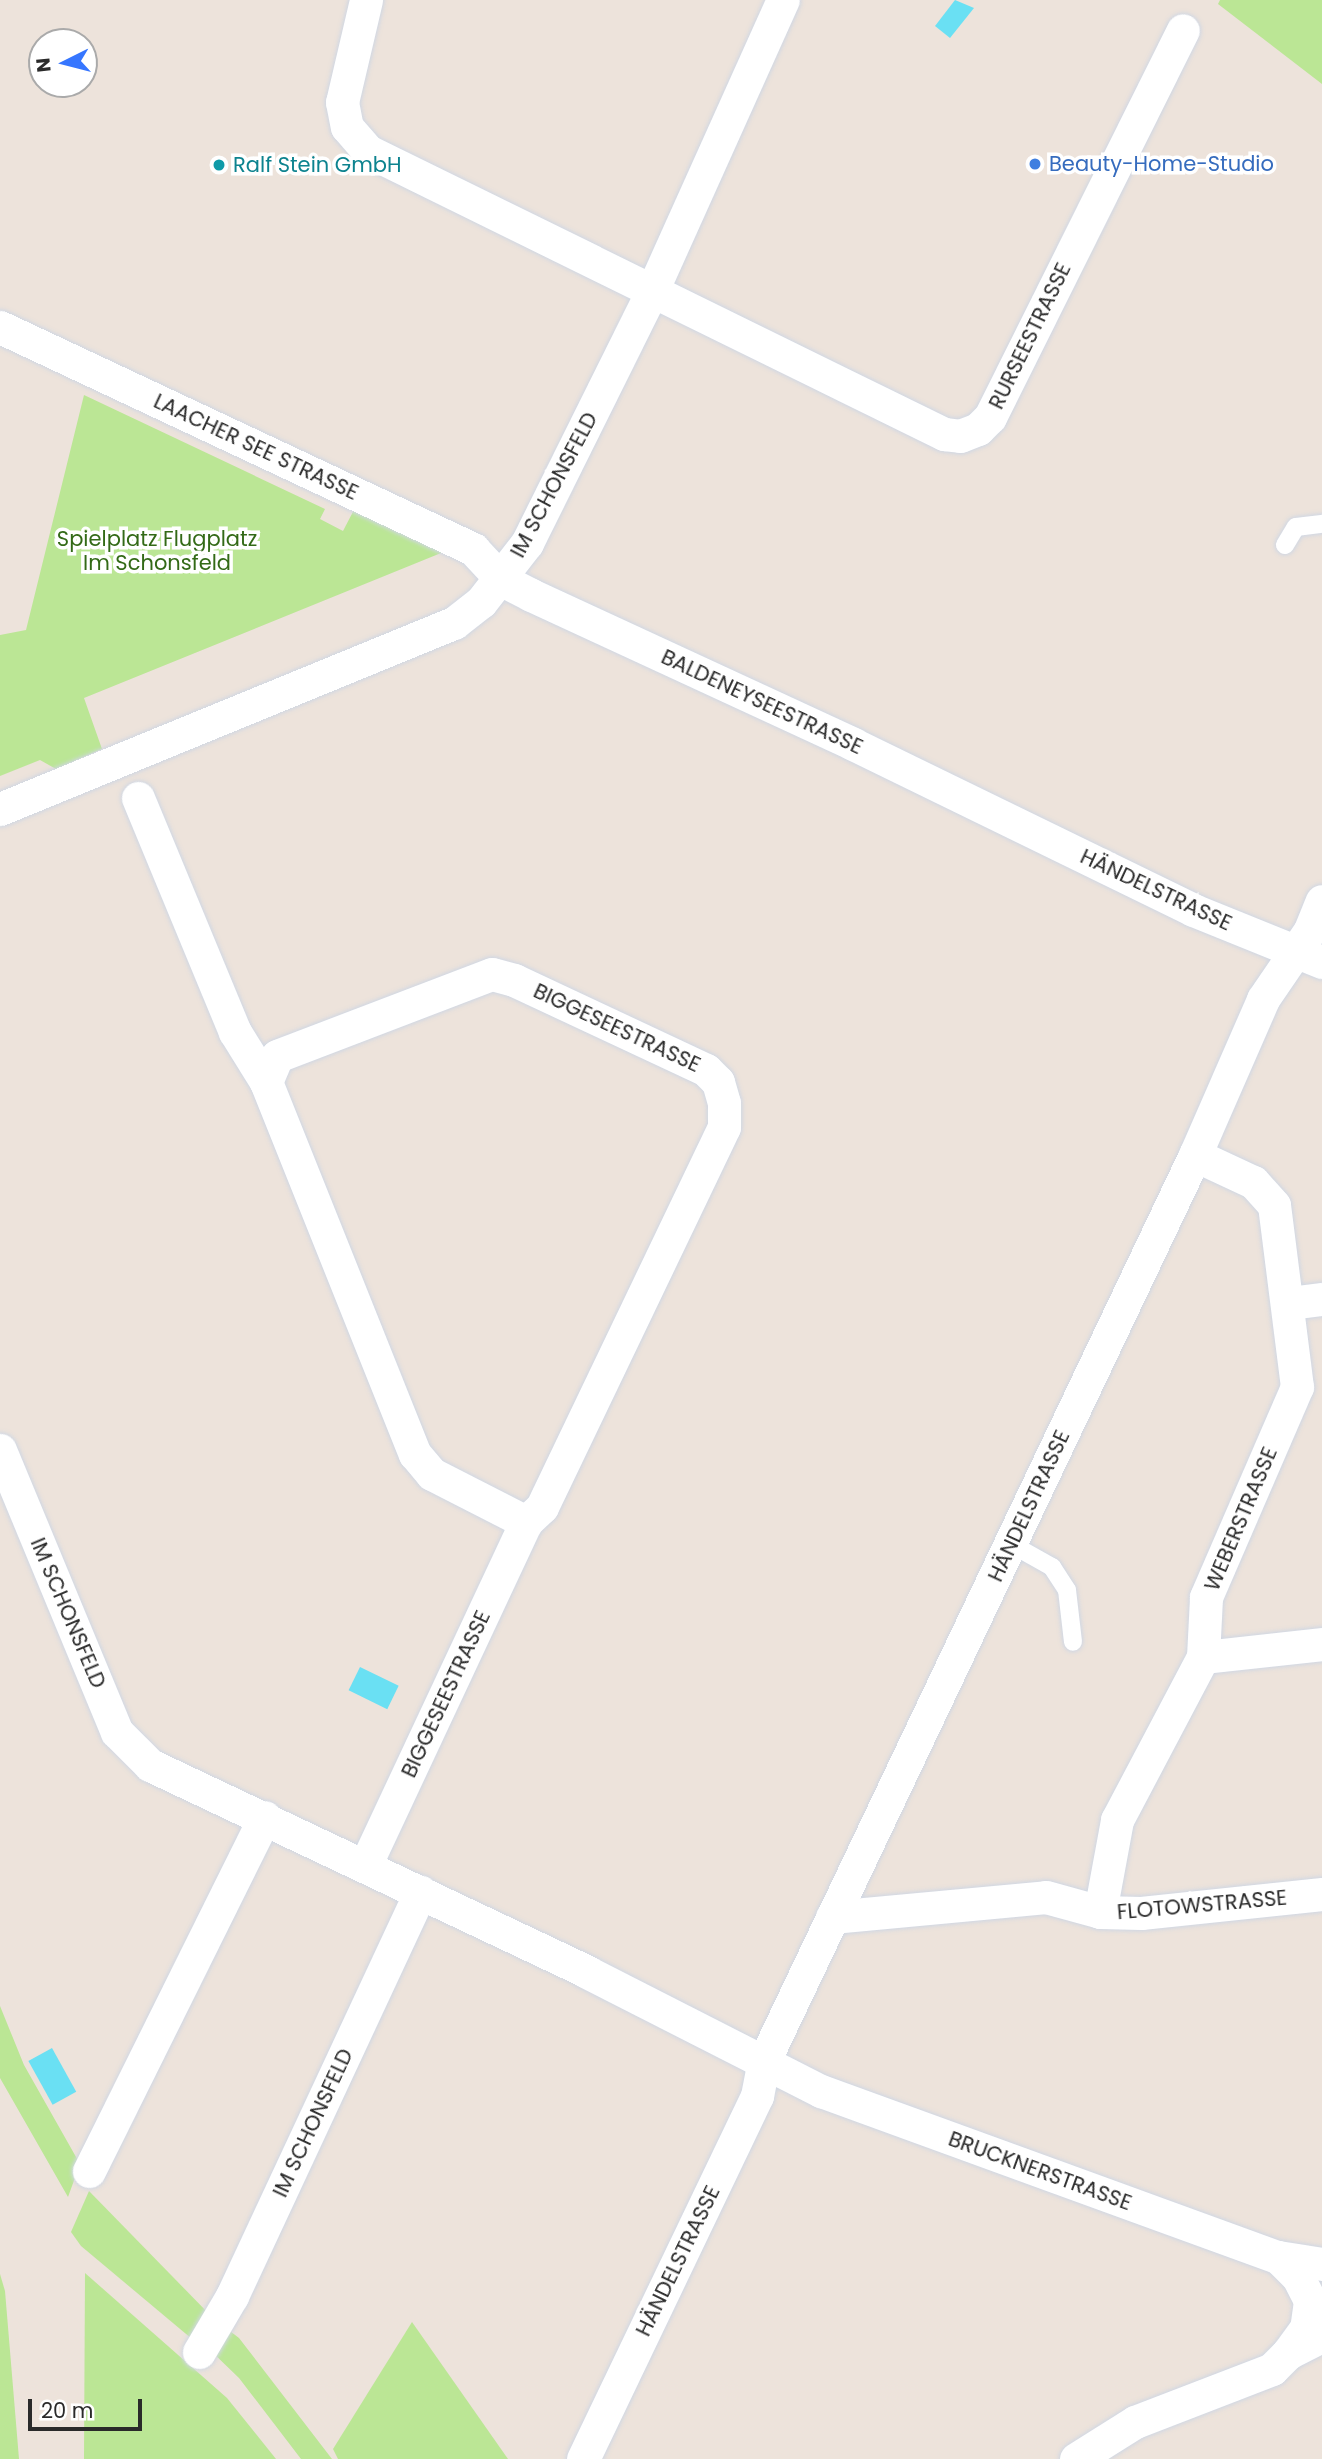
<!DOCTYPE html>
<html>
<head>
<meta charset="utf-8">
<style>
	body { margin:0 }
	#map { position:relative; width:1322px; height:2459px; overflow:hidden; background:#ede3db; font-family:Poppins,sans-serif }
	div>[style] { position:absolute }
	.green>* { inset:0; background:#bbe695 }
	.water>* { inset:0; background:#6ae0f3; transform-origin:0 0 }
	.roads { filter:drop-shadow(0 0 2px #d0d7e3) drop-shadow(0 0 2px #d0d7e3) }
	.service>* { height:18px; margin:-9px; padding:0 9px; transform-origin:9px; border-radius:9px; background:#fff }
	.minor>* { height:33px; margin:-16.5px; padding:0 16.5px; transform-origin:16.5px; border-radius:16.5px; background:#fff }
	.dots>* { width:19px; height:19px; translate:-50% -50%; box-sizing:border-box; border:4px solid #fff; border-radius:50% }
	span { translate:-50% -50%; white-space:nowrap; text-align:center; line-height:1.15; -webkit-text-stroke:7px #fff; paint-order:stroke }
	.shop-label { font-size:21px; color:#366cbe }
	.left { translate:0 -50%; text-align:left }
	.culture-label { font-size:21px; color:#0d838f }
	.street-label { font-size:21px; color:#2a2a2a }
	.park-label { font-size:21px; color:#336a17 }
	.north { position:absolute; left:28px; top:28px; width:70px; height:70px; box-sizing:border-box; background:#fff; border:2px solid #aaa; border-radius:50%; rotate:264deg; font-size:19px; font-weight:700; line-height:28px; text-align:center; color:#2a2a2a }
	.north::after { content:''; display:block; margin:auto; width:24px; height:32px; background:#3676ff; clip-path:polygon(50% 0,100% 100%,50% 72%,0 100%) }
	.scale { position:absolute; left:28px; top:2399px; width:114px; height:32px; box-sizing:border-box; border:4px solid #2a2a2a; border-top:0; padding-left:9px; font-size:21px; line-height:24px; white-space:nowrap; color:#2a2a2a; -webkit-text-stroke:5px #fff; paint-order:stroke }
</style>
</head>
<body>
<div id="map">
	<div class="green">
		<div style="clip-path:polygon(1220px 0,1322px 0,1322px 84px,1218px 4px)"></div>
		<div style="clip-path:polygon(84px 395px,325px 509px,320px 519px,343px 531px,356px 506px,446px 551px,84px 698px,102px 749px,56px 769px,40px 760px,0 776px,0 635px,26px 630px)"></div>
		<div style="clip-path:polygon(0 2006px,24px 2065px,80px 2164px,68px 2197px,0 2078px)"></div>
		<div style="clip-path:polygon(89px 2191px,213px 2318px,198px 2344px,81px 2246px,71px 2232px)"></div>
		<div style="clip-path:polygon(85px 2273px,227px 2398px,276px 2459px,84px 2459px)"></div>
		<div style="clip-path:polygon(0 2274px,5px 2291px,19px 2459px,0 2459px)"></div>
		<div style="clip-path:polygon(412px 2322px,508px 2459px,338px 2459px,333px 2449px)"></div>
		<div style="clip-path:polygon(222px 2325px,239px 2338px,332px 2459px,301px 2459px,239px 2378px,210px 2350px)"></div>
	</div>
	<div class="water">
		<div style="clip-path:polygon(955px 0,974px 8px,950px 38px,935px 26px)"></div>
		<div style="left:360px;top:1667px;width:43px;height:26px;rotate:26deg"></div>
		<div style="left:52px;top:2048px;width:50px;height:27px;rotate:61deg"></div>
	</div>
	<div class="roads">
		<div class="service">
			<div style="left:1285px;top:545px;width:21px;rotate:-59deg"></div>
			<div style="left:1296px;top:527px;width:26px;rotate:-7deg"></div>
			<div style="left:1011px;top:1544px;width:47px;rotate:29.3deg"></div>
			<div style="left:1052px;top:1567px;width:27px;rotate:57deg"></div>
			<div style="left:1067px;top:1590px;width:52px;rotate:83.4deg"></div>
		</div>
		<div class="minor">
			<div style="left:366px;top:0;width:105px;rotate:103.2deg"></div>
			<div style="left:342px;top:102px;width:25px;rotate:79deg"></div>
			<div style="left:347px;top:127px;width:32px;rotate:49deg"></div>
			<div style="left:368px;top:151px;width:642px;rotate:26.17deg"></div>
			<div style="left:944px;top:434px;width:16px;rotate:7deg"></div>
			<div style="left:960px;top:436px;width:19px;rotate:-21deg"></div>
			<div style="left:978px;top:429px;width:17px;rotate:-45deg"></div>
			<div style="left:990px;top:417px;width:432px;rotate:-63.5deg"></div>
			<div style="left:0;top:327px;width:523px;rotate:25.14deg"></div>
			<div style="left:473px;top:549px;width:42px;rotate:46.9deg"></div>
			<div style="left:502px;top:580px;width:33px;rotate:27deg"></div>
			<div style="left:531px;top:595px;width:355px;rotate:24.8deg"></div>
			<div style="left:853px;top:744px;width:378px;rotate:26deg"></div>
			<div style="left:1193px;top:910px;width:139px;rotate:22deg"></div>
			<div style="left:138px;top:798px;width:253px;rotate:67.5deg"></div>
			<div style="left:235px;top:1032px;width:59px;rotate:58.2deg"></div>
			<div style="left:266px;top:1082px;width:401px;rotate:68.2deg"></div>
			<div style="left:415px;top:1454px;width:26px;rotate:50deg"></div>
			<div style="left:432px;top:1474px;width:106px;rotate:27.1deg"></div>
			<div style="left:0;top:809px;width:491px;rotate:-22.3deg"></div>
			<div style="left:454px;top:623px;width:34px;rotate:-38deg"></div>
			<div style="left:481px;top:602px;width:75px;rotate:-52.1deg"></div>
			<div style="left:527px;top:543px;width:281px;rotate:-63.6deg"></div>
			<div style="left:652px;top:291px;width:319px;rotate:-65.8deg"></div>
			<div style="left:266px;top:1082px;width:28px;rotate:-67deg"></div>
			<div style="left:277px;top:1056px;width:230px;rotate:-20.9deg"></div>
			<div style="left:492px;top:974px;width:23px;rotate:15deg"></div>
			<div style="left:514px;top:980px;width:212px;rotate:25.1deg"></div>
			<div style="left:706px;top:1070px;width:17px;rotate:45deg"></div>
			<div style="left:718px;top:1082px;width:22px;rotate:74deg"></div>
			<div style="left:724px;top:1103px;width:24px;rotate:90deg"></div>
			<div style="left:724px;top:1127px;width:421px;rotate:115.6deg"></div>
			<div style="left:542px;top:1507px;width:22px;rotate:137deg"></div>
			<div style="left:526px;top:1522px;width:379px;rotate:115.1deg"></div>
			<div style="left:1289px;top:1303px;width:33px;rotate:-7deg"></div>
			<div style="left:0;top:1450px;width:305px;rotate:67.5deg"></div>
			<div style="left:117px;top:1732px;width:47px;rotate:45deg"></div>
			<div style="left:150px;top:1765px;width:484px;rotate:25.3deg"></div>
			<div style="left:587px;top:1972px;width:263px;rotate:27deg"></div>
			<div style="left:821px;top:2091px;width:486px;rotate:20deg"></div>
			<div style="left:1278px;top:2257px;width:45px;rotate:9deg"></div>
			<div style="left:1203px;top:1657px;width:120px;rotate:-6.2deg"></div>
			<div style="left:1100px;top:1912px;width:94px;rotate:-79.5deg"></div>
			<div style="left:1117px;top:1820px;width:184px;rotate:-62.2deg"></div>
			<div style="left:1203px;top:1657px;width:60px;rotate:-87.1deg"></div>
			<div style="left:1206px;top:1597px;width:229px;rotate:-66.6deg"></div>
			<div style="left:1297px;top:1387px;width:183px;rotate:-97.2deg"></div>
			<div style="left:1274px;top:1205px;width:31px;rotate:-132deg"></div>
			<div style="left:1253px;top:1182px;width:64px;rotate:-155deg"></div>
			<div style="left:832px;top:1917px;width:215px;rotate:-5.3deg"></div>
			<div style="left:1046px;top:1897px;width:56px;rotate:15.5deg"></div>
			<div style="left:1100px;top:1912px;width:41px;rotate:1.4deg"></div>
			<div style="left:1141px;top:1913px;width:182px;rotate:-6deg"></div>
			<div style="left:89px;top:2171px;width:395px;rotate:-63.6deg"></div>
			<div style="left:1278px;top:2257px;width:28px;rotate:45deg"></div>
			<div style="left:1298px;top:2277px;width:27px;rotate:63deg"></div>
			<div style="left:1310px;top:2301px;width:27px;rotate:98deg"></div>
			<div style="left:1306px;top:2328px;width:31px;rotate:126deg"></div>
			<div style="left:199px;top:2352px;width:65px;rotate:-59.5deg"></div>
			<div style="left:232px;top:2296px;width:446px;rotate:-65deg"></div>
			<div style="left:583px;top:2459px;width:403px;rotate:-64.4deg"></div>
			<div style="left:757px;top:2096px;width:36px;rotate:-79deg"></div>
			<div style="left:764px;top:2061px;width:1003px;rotate:-64.56deg"></div>
			<div style="left:1195px;top:1155px;width:170px;rotate:-66.4deg"></div>
			<div style="left:1263px;top:999px;width:83px;rotate:-55.7deg"></div>
			<div style="left:1310px;top:930px;width:31px;rotate:-68deg"></div>
			<div style="left:1076px;top:2459px;width:70px;rotate:-32.1deg"></div>
			<div style="left:1135px;top:2422px;width:147px;rotate:-21.1deg"></div>
			<div style="left:1272px;top:2369px;width:23px;rotate:-45deg"></div>
			<div style="left:1288px;top:2353px;width:38px;rotate:-27deg"></div>
		</div>
	</div>
	<div class="dots">
		<div style="left:1035px;top:164px;background:#3f7fe0"></div>
		<div style="left:219px;top:165px;background:#0f9aa8"></div>
	</div>
	<div class="shop-label">
		<span class="left" style="left:1049px;top:164px">Beauty-Home-Studio</span>
	</div>
	<div class="culture-label">
		<span class="left" style="left:233px;top:165px">Ralf Stein GmbH</span>
	</div>
	<div class="street-label">
		<span style="left:1030px;top:336px;rotate:-64deg">RURSEESTRASSE</span>
		<span style="left:256px;top:447px;rotate:25deg">LAACHER SEE STRASSE</span>
		<span style="left:554px;top:485px;rotate:-62deg">IM SCHONSFELD</span>
		<span style="left:762px;top:702px;rotate:25deg">BALDENEYSEESTRASSE</span>
		<span style="left:1156px;top:890px;rotate:25deg">HÄNDELSTRASSE</span>
		<span style="left:617px;top:1028px;rotate:25deg">BIGGESEESTRASSE</span>
		<span style="left:1029px;top:1506px;rotate:-65deg">HÄNDELSTRASSE</span>
		<span style="left:1241px;top:1519px;rotate:-67deg">WEBERSTRASSE</span>
		<span style="left:68px;top:1613px;rotate:67deg">IM SCHONSFELD</span>
		<span style="left:446px;top:1694px;rotate:-65deg">BIGGESEESTRASSE</span>
		<span style="left:1202px;top:1905px;rotate:-5deg">FLOTOWSTRASSE</span>
		<span style="left:313px;top:2123px;rotate:-65deg">IM SCHONSFELD</span>
		<span style="left:1040px;top:2171px;rotate:20deg">BRUCKNERSTRASSE</span>
		<span style="left:678px;top:2261px;rotate:-64deg">HÄNDELSTRASSE</span>
	</div>
	<div class="park-label">
		<span style="left:157px;top:551px">Spielplatz Flugplatz<br>Im Schonsfeld</span>
	</div>
	<div class="north">N</div>
	<div class="scale">20 m</div>
</div>
</body>
</html>
